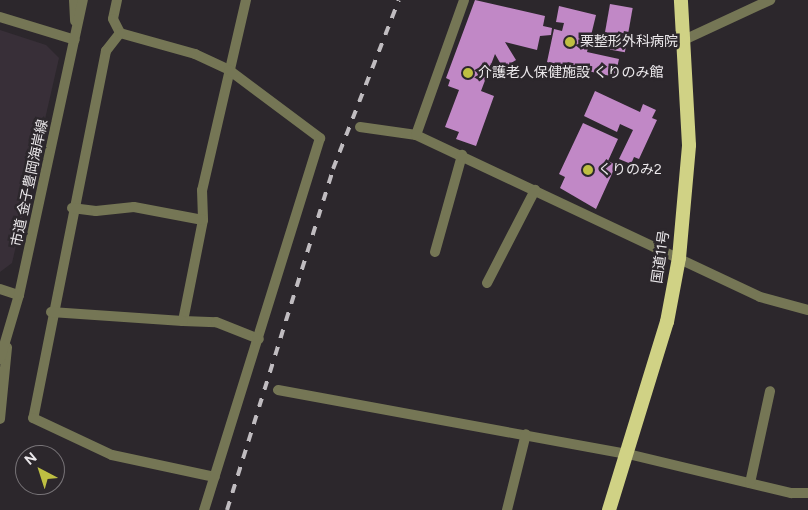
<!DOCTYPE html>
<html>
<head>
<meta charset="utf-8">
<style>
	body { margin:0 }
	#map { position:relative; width:808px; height:510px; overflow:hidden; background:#2c272c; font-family:Figtree,"Noto Sans JP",sans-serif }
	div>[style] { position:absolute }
	.built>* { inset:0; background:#382f38 }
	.building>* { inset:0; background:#c188c6; transform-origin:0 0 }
	.minor>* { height:10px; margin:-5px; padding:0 5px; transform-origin:5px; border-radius:5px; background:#757655 }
	.tertiary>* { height:10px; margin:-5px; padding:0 5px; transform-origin:5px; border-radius:5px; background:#757655 }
	.trunk>* { height:14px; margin:-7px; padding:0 7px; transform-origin:7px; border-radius:7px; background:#d0d285 }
	.rail>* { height:4px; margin-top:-2px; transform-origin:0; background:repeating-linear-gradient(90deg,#c0bcc0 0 9px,transparent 0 18px) }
	.dots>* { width:14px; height:14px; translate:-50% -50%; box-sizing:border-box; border:2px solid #2c272c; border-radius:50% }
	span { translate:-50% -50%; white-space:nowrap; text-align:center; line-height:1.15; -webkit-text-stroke:5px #2c272c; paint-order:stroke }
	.poi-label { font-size:14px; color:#ebe8eb }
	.left { translate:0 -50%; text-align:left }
	.street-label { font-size:14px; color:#ebe8eb }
	.north { position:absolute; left:15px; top:445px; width:50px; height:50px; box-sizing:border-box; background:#2c272c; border:1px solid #787478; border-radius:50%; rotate:320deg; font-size:14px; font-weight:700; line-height:20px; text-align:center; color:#ebe8eb }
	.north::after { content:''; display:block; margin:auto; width:18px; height:22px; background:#bebf42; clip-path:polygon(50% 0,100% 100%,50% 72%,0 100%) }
</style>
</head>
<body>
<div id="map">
	<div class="built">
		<div style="clip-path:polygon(0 30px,46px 45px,59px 58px,12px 263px,0 272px)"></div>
	</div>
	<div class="building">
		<div style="clip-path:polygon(475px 0,545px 16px,543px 26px,552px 28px,551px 35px,540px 36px,537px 50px,505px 42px,516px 60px,503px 68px,495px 54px,481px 91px,494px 96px,476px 146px,456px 139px,459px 132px,445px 127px,459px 90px,448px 86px,450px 80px,446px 78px)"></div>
		<div style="left:610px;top:4px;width:23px;height:45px;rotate:10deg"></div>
		<div style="clip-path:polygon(559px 6px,596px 15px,587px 52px,619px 59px,615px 77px,547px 62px,554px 29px,562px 31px,564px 23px,556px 22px)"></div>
		<div style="clip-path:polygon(595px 91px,640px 112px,643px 104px,656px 110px,652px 118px,657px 120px,639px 159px,634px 157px,631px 164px,619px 159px,633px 130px,620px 124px,617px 132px,584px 116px)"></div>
		<div style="clip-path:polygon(583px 123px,618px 139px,608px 161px,616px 165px,596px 209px,560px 188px,565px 177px,559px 174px)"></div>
	</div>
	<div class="minor">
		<div style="left:117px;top:0;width:19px;rotate:102deg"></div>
		<div style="left:113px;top:19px;width:16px;rotate:63deg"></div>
		<div style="left:120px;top:33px;width:23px;rotate:128deg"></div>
		<div style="left:106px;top:51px;width:374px;rotate:101.2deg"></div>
		<div style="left:33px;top:418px;width:87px;rotate:25.1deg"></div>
		<div style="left:112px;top:455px;width:105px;rotate:12.1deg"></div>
		<div style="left:246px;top:0;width:195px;rotate:103deg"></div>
		<div style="left:202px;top:190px;width:30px;rotate:88deg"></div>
		<div style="left:203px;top:220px;width:103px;rotate:101.2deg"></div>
		<div style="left:183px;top:321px;width:33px;rotate:2deg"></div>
		<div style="left:216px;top:322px;width:46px;rotate:21.6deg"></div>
		<div style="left:120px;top:33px;width:78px;rotate:15.6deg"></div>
		<div style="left:195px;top:54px;width:38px;rotate:25deg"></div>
		<div style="left:229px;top:70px;width:114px;rotate:36.8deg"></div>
		<div style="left:320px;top:138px;width:390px;rotate:107.3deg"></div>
		<div style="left:360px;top:127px;width:57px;rotate:8.1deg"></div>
		<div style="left:416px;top:135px;width:380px;rotate:25.2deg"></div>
		<div style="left:760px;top:297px;width:50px;rotate:15.2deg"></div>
		<div style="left:416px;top:135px;width:143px;rotate:-70.4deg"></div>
		<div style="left:72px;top:208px;width:24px;rotate:7deg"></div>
		<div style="left:96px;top:211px;width:38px;rotate:-6deg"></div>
		<div style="left:134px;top:207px;width:70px;rotate:10.7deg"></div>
		<div style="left:435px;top:252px;width:101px;rotate:-74.4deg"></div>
		<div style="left:487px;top:283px;width:105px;rotate:-62.7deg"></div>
		<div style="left:0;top:289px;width:20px;rotate:18deg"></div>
		<div style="left:51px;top:312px;width:132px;rotate:3.9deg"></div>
		<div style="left:278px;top:390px;width:356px;rotate:10.4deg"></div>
		<div style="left:628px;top:454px;width:168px;rotate:13.5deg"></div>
		<div style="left:791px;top:493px;width:17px"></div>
		<div style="left:0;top:419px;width:72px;rotate:-84.4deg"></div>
		<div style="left:750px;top:483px;width:94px;rotate:-77.7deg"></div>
		<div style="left:507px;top:510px;width:78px;rotate:-76deg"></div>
	</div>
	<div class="tertiary">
		<div style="left:74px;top:0;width:21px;rotate:87deg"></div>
		<div style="left:0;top:17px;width:78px;rotate:17deg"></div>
		<div style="left:686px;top:39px;width:93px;rotate:-24.9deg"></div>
		<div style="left:0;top:359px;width:67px;rotate:-73.5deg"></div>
		<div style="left:19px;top:295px;width:302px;rotate:-77.8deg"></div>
	</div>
	<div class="trunk">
		<div style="left:609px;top:510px;width:197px;rotate:-72.9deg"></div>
		<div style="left:667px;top:322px;width:65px;rotate:-79.4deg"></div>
		<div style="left:679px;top:258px;width:113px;rotate:-84.9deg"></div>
		<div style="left:689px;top:145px;width:145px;rotate:-93.2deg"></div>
	</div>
	<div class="rail">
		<div style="left:227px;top:510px;width:357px;rotate:-72.7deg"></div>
		<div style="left:333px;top:169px;width:181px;rotate:-68.7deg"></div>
	</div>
	<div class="dots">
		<div style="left:570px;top:42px;background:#bebf42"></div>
		<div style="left:468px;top:73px;background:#bebf42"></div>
		<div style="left:588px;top:170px;background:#bebf42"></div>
	</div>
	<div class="poi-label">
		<span class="left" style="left:580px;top:42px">栗整形外科病院</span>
		<span class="left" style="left:478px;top:73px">介護老人保健施設 くりのみ館</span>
		<span class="left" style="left:598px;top:170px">くりのみ2</span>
	</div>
	<div class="street-label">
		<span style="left:30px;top:183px;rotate:-78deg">市道 金子豊岡海岸線</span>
		<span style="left:661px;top:257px;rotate:-82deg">国道11号</span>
	</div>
	<div class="north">N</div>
</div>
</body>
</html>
